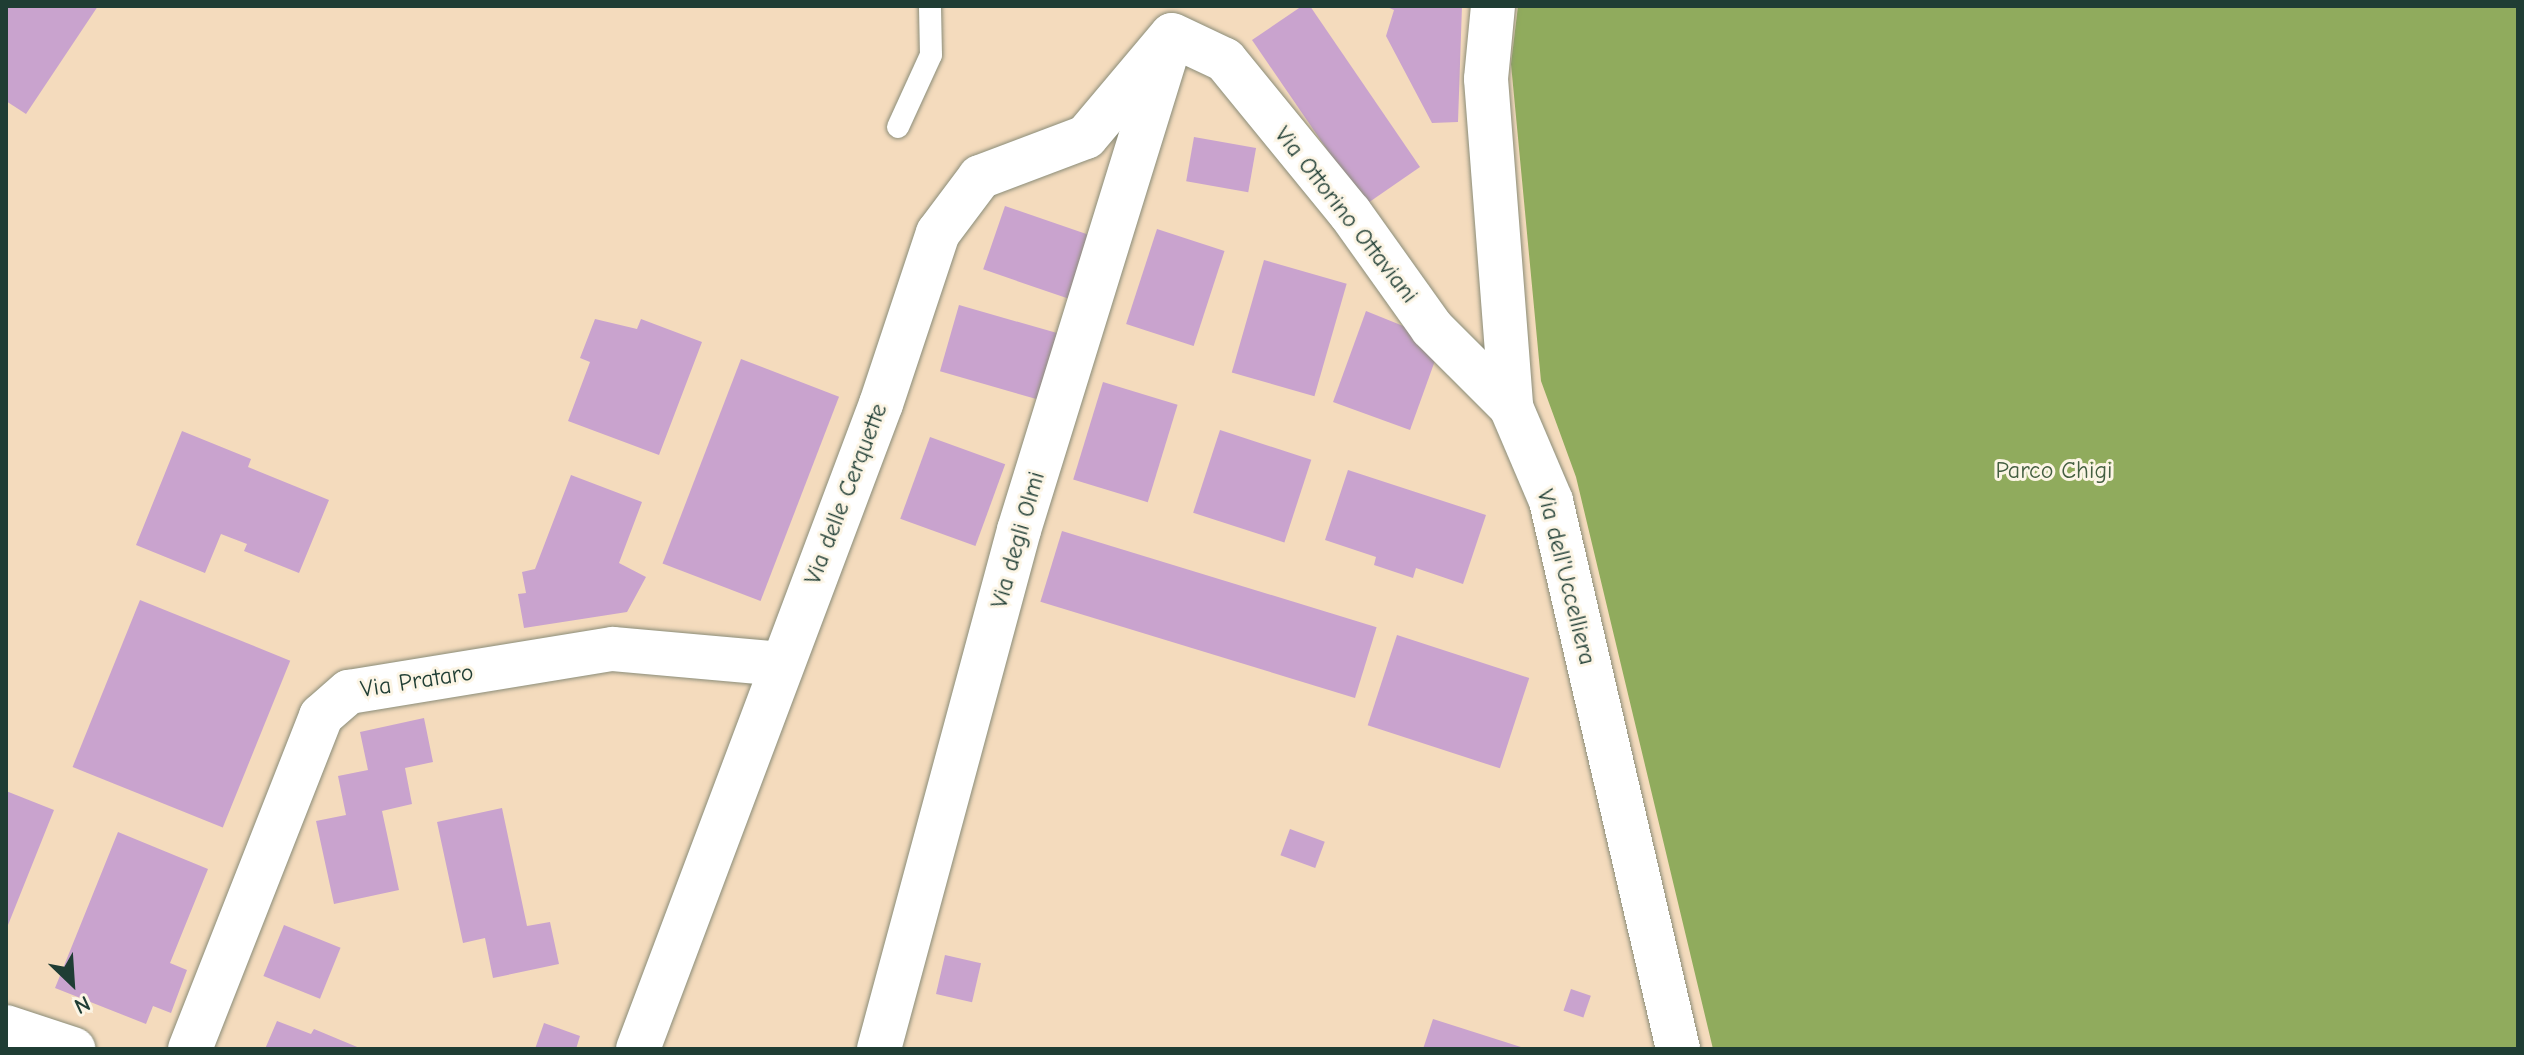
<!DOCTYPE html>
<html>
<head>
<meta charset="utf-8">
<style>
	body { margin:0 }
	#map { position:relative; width:2524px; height:1055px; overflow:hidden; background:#f4dbbd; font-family:"Comic Neue",sans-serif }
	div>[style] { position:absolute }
	.forest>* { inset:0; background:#90ab5d }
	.building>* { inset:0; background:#c9a3ce; transform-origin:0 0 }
	.roads { filter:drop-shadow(0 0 2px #8a8c78) drop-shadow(0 0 2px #8a8c78) }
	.service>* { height:22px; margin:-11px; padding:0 11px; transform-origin:11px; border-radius:11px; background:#fff }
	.minor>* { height:44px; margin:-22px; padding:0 22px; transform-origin:22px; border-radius:22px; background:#fff }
	.tertiary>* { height:44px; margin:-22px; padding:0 22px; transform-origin:22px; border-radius:22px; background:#fff }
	span { translate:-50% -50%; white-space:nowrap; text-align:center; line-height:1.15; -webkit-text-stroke:6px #fcf5e5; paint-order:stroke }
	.street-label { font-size:24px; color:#1f3d34 }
	.park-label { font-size:24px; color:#445f41 }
	.frame { position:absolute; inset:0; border:8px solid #1f3d34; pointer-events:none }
	.north { position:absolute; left:32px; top:943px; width:80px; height:80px; -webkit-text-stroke:6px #fcf5e5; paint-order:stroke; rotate:155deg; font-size:22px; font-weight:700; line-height:32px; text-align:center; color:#1f3d34 }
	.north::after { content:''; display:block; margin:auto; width:28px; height:36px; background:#1f3d34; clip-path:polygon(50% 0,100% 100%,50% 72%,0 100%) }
</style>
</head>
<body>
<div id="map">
	<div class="forest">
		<div style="clip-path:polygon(1518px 6px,2518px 6px,2518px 1049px,1713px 1049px,1576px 477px,1541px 381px,1511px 64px)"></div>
	</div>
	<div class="building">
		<div style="clip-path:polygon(6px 6px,98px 6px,26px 114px,6px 101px)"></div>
		<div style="clip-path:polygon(1302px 6px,1310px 6px,1420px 167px,1365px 205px,1252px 40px)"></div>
		<div style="clip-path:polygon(1385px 6px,1462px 6px,1458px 122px,1432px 123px,1386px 36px,1394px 10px)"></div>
		<div style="left:1194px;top:137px;width:63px;height:45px;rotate:10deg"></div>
		<div style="left:1005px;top:206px;width:96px;height:67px;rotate:19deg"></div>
		<div style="left:1157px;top:229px;width:71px;height:100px;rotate:18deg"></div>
		<div style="left:1264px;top:260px;width:86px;height:117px;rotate:16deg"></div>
		<div style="left:959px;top:305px;width:102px;height:69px;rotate:16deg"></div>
		<div style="clip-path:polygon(1366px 311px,1423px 334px,1437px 355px,1410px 430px,1333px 402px)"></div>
		<div style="clip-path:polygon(595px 319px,637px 329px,641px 319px,702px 342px,659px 455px,568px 421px,590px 362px,580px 358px)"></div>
		<div style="left:741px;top:359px;width:105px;height:219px;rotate:21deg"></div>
		<div style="left:1103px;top:382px;width:78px;height:102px;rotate:17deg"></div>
		<div style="left:1220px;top:430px;width:96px;height:87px;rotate:18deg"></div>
		<div style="clip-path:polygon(182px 431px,251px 459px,248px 467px,329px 500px,299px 573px,244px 551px,247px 544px,221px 534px,205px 573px,136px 545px)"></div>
		<div style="left:930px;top:437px;width:80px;height:87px;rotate:20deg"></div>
		<div style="clip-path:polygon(1348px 470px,1486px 515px,1463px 584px,1416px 568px,1413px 578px,1374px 565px,1376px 557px,1325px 540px)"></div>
		<div style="clip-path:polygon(571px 475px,642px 502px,619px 563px,646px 577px,627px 612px,524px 628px,518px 594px,526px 593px,522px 572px,535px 569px)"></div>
		<div style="left:1062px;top:531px;width:329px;height:74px;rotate:17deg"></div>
		<div style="left:140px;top:600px;width:162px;height:180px;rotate:22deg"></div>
		<div style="left:1397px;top:635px;width:139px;height:95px;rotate:18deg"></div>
		<div style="clip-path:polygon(424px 718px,433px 762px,405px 768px,412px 804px,382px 811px,399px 890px,334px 904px,316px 821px,346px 815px,338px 776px,368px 770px,360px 732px)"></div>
		<div style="clip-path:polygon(6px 791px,54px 810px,6px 930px)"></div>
		<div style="clip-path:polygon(502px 808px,527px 926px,550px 922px,559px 964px,493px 978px,485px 938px,463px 943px,437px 822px)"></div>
		<div style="left:1290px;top:829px;width:37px;height:28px;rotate:20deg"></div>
		<div style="clip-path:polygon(118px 832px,208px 869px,170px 963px,187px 970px,171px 1013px,153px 1006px,146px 1024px,55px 988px)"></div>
		<div style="left:284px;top:925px;width:61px;height:55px;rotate:22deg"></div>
		<div style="left:945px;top:955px;width:37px;height:40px;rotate:13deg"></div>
		<div style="left:1571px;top:989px;width:21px;height:23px;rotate:19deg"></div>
		<div style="clip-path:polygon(1433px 1019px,1524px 1048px,1524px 1049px,1423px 1049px)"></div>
		<div style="clip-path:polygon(277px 1021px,311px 1034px,314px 1029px,362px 1049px,265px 1049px)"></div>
		<div style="clip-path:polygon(544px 1023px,580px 1036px,576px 1049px,535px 1049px)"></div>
	</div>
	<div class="roads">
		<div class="service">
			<div style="left:898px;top:127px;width:79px;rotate:-65.4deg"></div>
			<div style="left:931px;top:55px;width:49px;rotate:-91.2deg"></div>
		</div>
		<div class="minor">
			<div style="left:6px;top:1027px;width:71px;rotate:18.2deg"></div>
			<div style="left:190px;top:1049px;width:358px;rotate:-68.5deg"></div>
			<div style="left:321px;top:716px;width:37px;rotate:-41deg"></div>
			<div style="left:349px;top:692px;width:267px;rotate:-9.3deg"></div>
			<div style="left:613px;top:649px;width:169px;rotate:5.1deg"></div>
		</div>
		<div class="tertiary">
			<div style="left:1493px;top:6px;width:73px;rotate:95.5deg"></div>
			<div style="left:1486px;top:79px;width:329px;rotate:85.6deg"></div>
			<div style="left:1511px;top:407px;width:102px;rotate:66.9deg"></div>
			<div style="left:1551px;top:501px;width:563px;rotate:76.95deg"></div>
			<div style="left:1172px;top:35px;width:59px;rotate:25.3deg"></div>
			<div style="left:1225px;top:60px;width:198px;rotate:50.8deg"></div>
			<div style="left:1350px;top:213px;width:141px;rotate:54.5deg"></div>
			<div style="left:1432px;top:328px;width:112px;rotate:45deg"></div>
			<div style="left:638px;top:1049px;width:689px;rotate:-69.36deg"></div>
			<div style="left:881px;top:404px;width:180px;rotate:-71.6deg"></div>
			<div style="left:938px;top:233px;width:70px;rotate:-53.1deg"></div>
			<div style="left:980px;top:177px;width:113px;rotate:-20.7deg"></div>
			<div style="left:1086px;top:137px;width:133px;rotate:-49.9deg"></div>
			<div style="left:879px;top:1049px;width:538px;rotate:-74.9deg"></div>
			<div style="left:1019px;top:530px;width:500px;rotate:-72.8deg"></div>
		</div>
	</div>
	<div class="street-label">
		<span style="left:1346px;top:215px;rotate:52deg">Via Ottorino Ottaviani</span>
		<span style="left:846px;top:494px;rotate:-69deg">Via delle Cerquette</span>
		<span style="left:1018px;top:540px;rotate:-74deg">Via degli Olmi</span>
		<span style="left:1566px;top:577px;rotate:76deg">Via dell'Uccelliera</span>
		<span style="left:417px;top:681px;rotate:-9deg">Via Prataro</span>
	</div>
	<div class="park-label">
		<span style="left:2054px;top:471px">Parco Chigi</span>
	</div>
	<div class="frame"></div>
	<div class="north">N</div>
</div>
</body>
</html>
